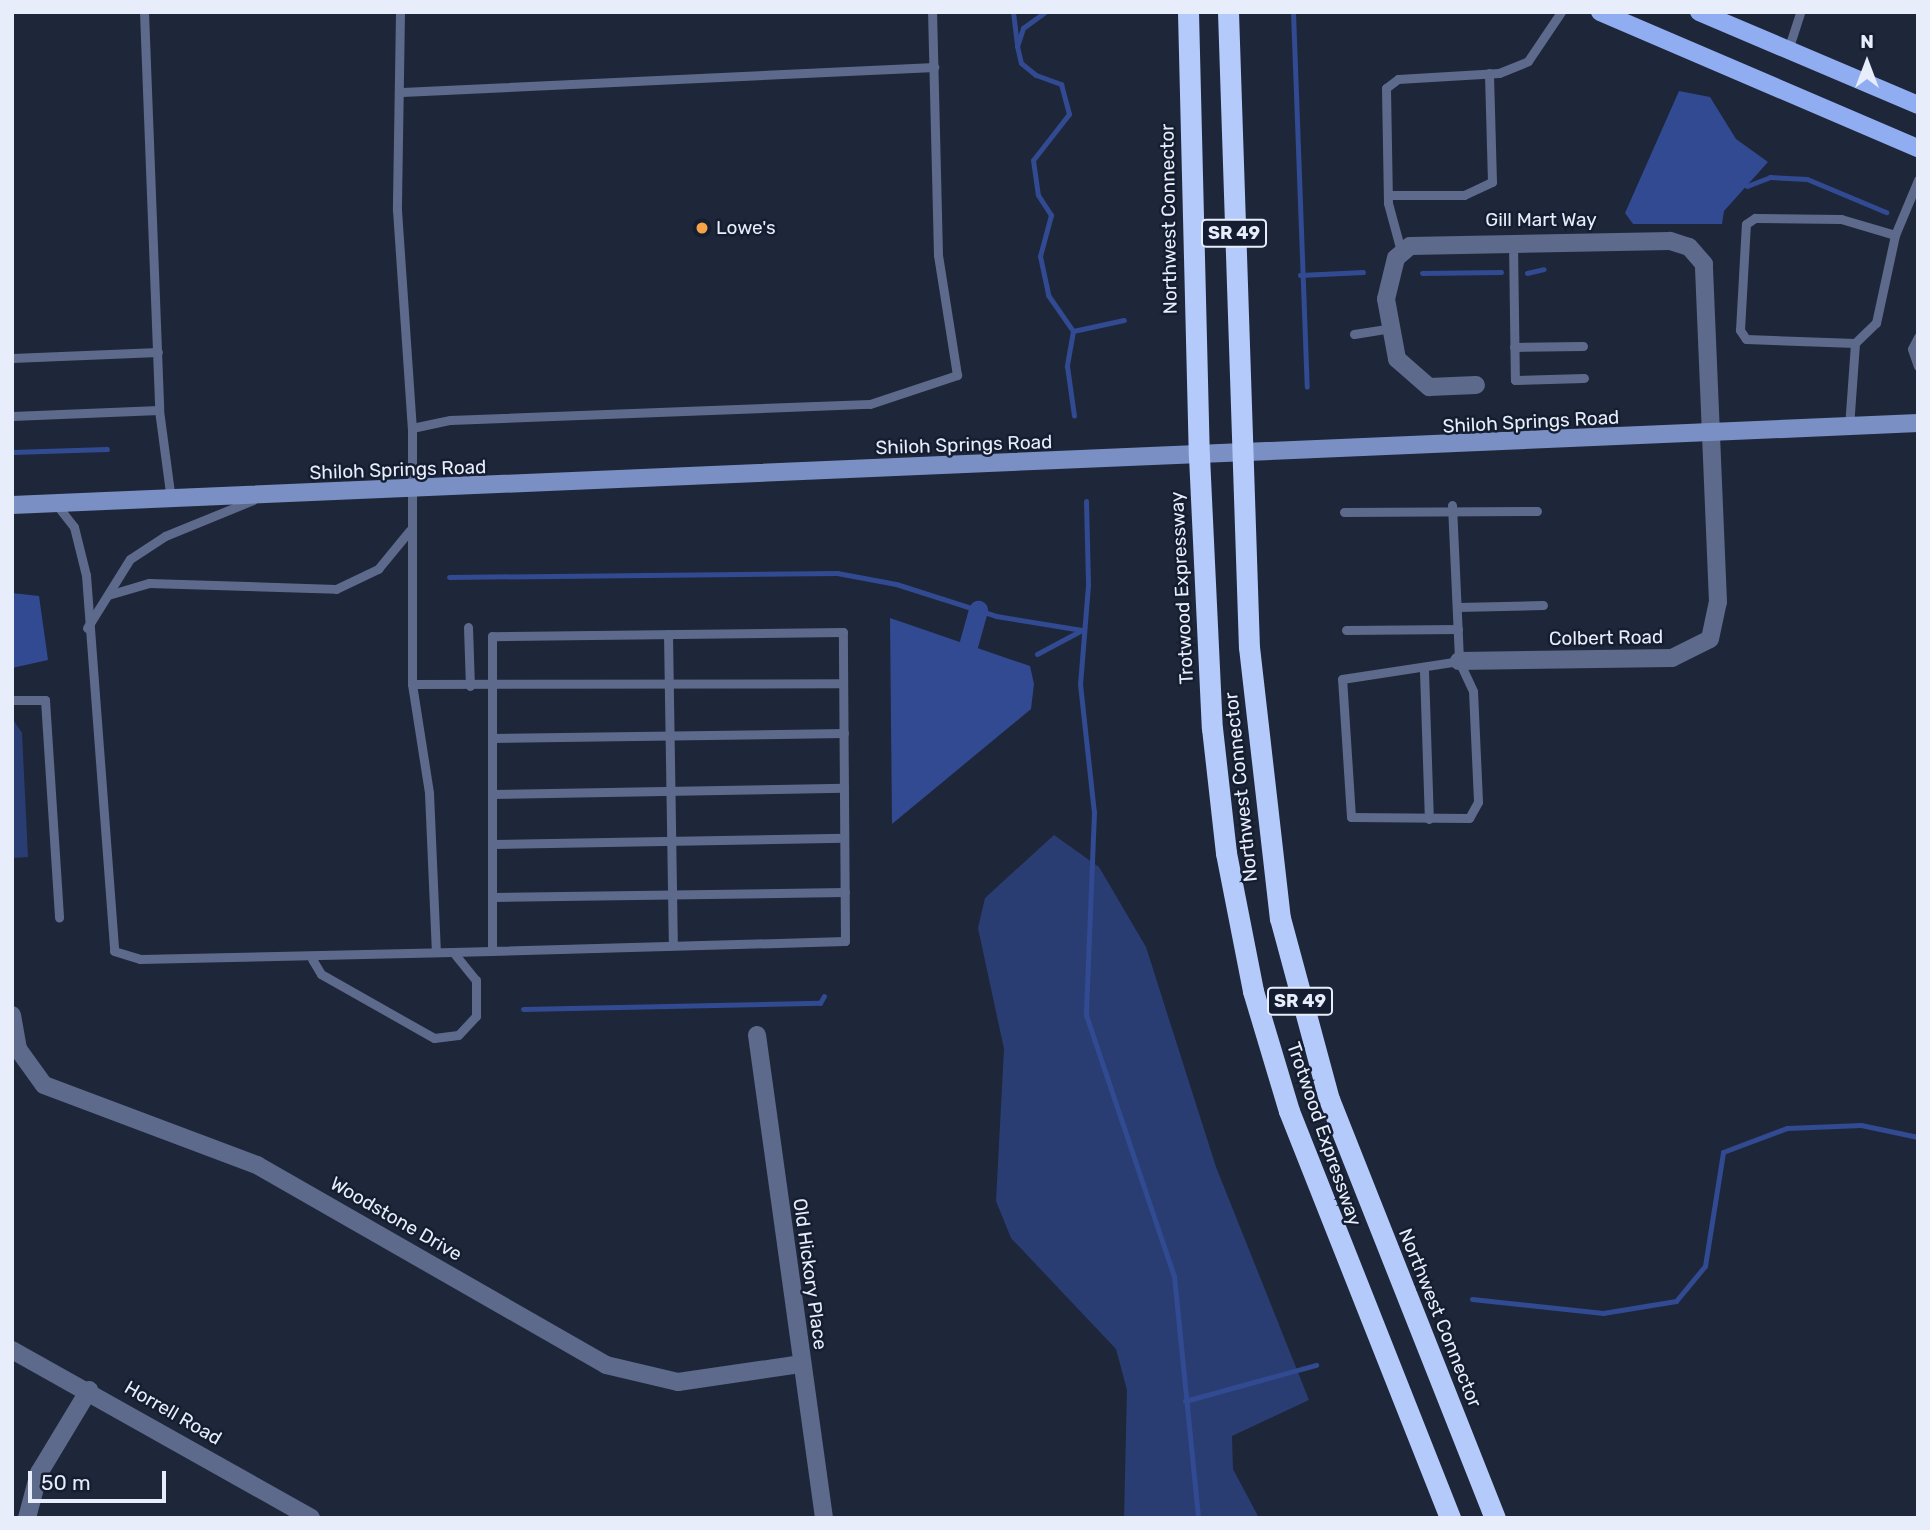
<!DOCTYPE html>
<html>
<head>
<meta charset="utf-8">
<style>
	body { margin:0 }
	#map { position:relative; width:1930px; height:1530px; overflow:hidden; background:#1e263a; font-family:Rubik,sans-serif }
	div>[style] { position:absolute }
	.green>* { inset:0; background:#293d73 }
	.water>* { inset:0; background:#314a91 }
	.stream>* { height:5px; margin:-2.5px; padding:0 2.5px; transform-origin:2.5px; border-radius:2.5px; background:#314a91 }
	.canal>* { height:19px; margin:-9.5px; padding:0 9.5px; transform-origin:9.5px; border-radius:9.5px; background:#314a91 }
	.lane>* { height:9px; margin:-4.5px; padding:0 4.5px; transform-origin:4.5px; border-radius:4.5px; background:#5d6a8b }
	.street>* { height:18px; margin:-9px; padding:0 9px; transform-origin:9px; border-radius:9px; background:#5d6a8b }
	.secondary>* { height:18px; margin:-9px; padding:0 9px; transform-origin:9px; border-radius:9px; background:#7a90c4 }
	.primary>* { height:18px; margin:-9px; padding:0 9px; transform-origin:9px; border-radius:9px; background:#91adf1 }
	.highway>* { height:21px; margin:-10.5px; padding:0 10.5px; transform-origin:10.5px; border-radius:10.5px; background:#b4cafa }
	.dots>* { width:19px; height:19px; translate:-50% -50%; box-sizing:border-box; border:4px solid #151d30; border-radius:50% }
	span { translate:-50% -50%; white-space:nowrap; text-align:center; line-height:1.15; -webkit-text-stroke:5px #151d30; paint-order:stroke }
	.shield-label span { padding:2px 5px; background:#151d30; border:2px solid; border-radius:5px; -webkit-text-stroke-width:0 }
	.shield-label { font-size:18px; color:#e7edfa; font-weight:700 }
	.street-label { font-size:19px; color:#e7edfa }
	.poi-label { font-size:19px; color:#e7edfa }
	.left { translate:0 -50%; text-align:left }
	.frame { position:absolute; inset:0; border:14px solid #e7edfa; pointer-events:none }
	.north { position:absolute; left:1832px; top:28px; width:70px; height:70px; -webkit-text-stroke:5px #151d30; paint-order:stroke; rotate:0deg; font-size:19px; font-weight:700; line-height:28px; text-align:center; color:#e7edfa }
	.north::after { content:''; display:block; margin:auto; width:24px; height:32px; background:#e7edfa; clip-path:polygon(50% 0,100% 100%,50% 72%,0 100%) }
	.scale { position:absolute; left:28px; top:1471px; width:138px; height:32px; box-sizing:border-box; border:4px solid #e7edfa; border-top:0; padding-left:9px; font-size:21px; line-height:24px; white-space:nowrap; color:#e7edfa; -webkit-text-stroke:5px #151d30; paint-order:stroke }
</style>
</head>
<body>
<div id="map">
	<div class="green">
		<div style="clip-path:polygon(12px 718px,22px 733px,28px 857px,12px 858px)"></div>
		<div style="clip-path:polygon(1054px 835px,1099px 867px,1146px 947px,1216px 1167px,1309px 1400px,1232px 1436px,1233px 1469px,1259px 1518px,1124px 1518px,1127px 1390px,1116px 1349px,1011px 1238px,996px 1201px,1004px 1049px,978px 928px,985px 898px)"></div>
	</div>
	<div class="water">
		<div style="clip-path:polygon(1679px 91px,1710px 97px,1736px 139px,1768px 162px,1724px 211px,1722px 224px,1633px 224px,1625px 213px)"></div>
		<div style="clip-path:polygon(12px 593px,39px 596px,48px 660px,12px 668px)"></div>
		<div style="clip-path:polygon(890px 618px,1030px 666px,1034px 684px,1031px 709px,892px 824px)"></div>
	</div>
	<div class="stream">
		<div style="left:1013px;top:12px;width:34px;rotate:83deg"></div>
		<div style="left:1045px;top:12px;width:27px;rotate:144deg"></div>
		<div style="left:1023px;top:28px;width:19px;rotate:108deg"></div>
		<div style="left:1017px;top:46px;width:17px;rotate:77deg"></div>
		<div style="left:1021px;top:63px;width:19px;rotate:39deg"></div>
		<div style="left:1036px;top:75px;width:27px;rotate:20deg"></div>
		<div style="left:1061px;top:84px;width:31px;rotate:75deg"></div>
		<div style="left:1069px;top:114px;width:58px;rotate:128deg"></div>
		<div style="left:1033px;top:160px;width:35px;rotate:82deg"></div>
		<div style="left:1038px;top:195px;width:24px;rotate:57deg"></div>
		<div style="left:1051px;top:215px;width:42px;rotate:105deg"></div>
		<div style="left:1040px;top:256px;width:40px;rotate:78deg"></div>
		<div style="left:1048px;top:295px;width:44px;rotate:55.2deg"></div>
		<div style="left:1073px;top:331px;width:36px;rotate:100deg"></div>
		<div style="left:1067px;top:366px;width:50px;rotate:82deg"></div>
		<div style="left:1293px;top:12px;width:375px;rotate:87.9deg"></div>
		<div style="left:1747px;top:186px;width:25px;rotate:-21deg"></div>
		<div style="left:1770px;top:177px;width:37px;rotate:3deg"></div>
		<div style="left:1807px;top:179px;width:86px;rotate:22.7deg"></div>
		<div style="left:1422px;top:273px;width:79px;rotate:-0.7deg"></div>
		<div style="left:1527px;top:273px;width:17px;rotate:-13deg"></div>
		<div style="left:1300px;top:275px;width:63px;rotate:-2.7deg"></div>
		<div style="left:1073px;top:331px;width:52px;rotate:-12.2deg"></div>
		<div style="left:12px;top:452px;width:95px;rotate:-1.8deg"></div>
		<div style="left:1086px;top:501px;width:84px;rotate:88.6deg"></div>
		<div style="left:1088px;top:585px;width:99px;rotate:94.6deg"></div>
		<div style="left:1080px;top:684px;width:129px;rotate:83.8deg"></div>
		<div style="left:1094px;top:812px;width:203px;rotate:92.3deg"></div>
		<div style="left:1086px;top:1015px;width:275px;rotate:71.4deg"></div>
		<div style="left:1174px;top:1276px;width:243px;rotate:84.3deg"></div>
		<div style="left:449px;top:577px;width:388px;rotate:-0.6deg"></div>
		<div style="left:837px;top:573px;width:60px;rotate:10.6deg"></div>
		<div style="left:896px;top:584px;width:105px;rotate:17.7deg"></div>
		<div style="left:996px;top:616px;width:87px;rotate:9.2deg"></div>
		<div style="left:1037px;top:654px;width:51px;rotate:-28.1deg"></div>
		<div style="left:523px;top:1009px;width:297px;rotate:-1.2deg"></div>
		<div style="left:820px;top:1003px;width:8px;rotate:-60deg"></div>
		<div style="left:1472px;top:1299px;width:132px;rotate:6.1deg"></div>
		<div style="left:1603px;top:1313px;width:74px;rotate:-9.3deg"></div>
		<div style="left:1676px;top:1301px;width:45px;rotate:-50.4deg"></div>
		<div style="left:1705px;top:1266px;width:115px;rotate:-81deg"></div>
		<div style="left:1723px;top:1152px;width:68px;rotate:-20.6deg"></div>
		<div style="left:1787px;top:1128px;width:74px;rotate:-2.3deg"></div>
		<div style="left:1861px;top:1125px;width:58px;rotate:11.9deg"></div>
		<div style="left:1185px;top:1401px;width:136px;rotate:-15.4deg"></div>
	</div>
	<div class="canal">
		<div style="left:966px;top:653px;width:45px;rotate:-74.4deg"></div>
	</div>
	<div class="lane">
		<div style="left:144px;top:12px;width:398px;rotate:87.8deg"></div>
		<div style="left:159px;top:410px;width:91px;rotate:82.4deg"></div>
		<div style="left:400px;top:12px;width:198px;rotate:90.9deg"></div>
		<div style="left:397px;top:210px;width:219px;rotate:86.1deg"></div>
		<div style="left:412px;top:428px;width:256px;rotate:90deg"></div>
		<div style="left:412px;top:684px;width:110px;rotate:81.1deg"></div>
		<div style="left:429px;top:793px;width:159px;rotate:87.5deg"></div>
		<div style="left:1788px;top:50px;width:40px;rotate:-72deg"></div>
		<div style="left:402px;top:92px;width:533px;rotate:-2.69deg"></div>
		<div style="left:1388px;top:195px;width:76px"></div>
		<div style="left:1464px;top:195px;width:31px;rotate:-25deg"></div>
		<div style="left:1492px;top:182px;width:109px;rotate:-91.6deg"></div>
		<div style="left:1513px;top:243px;width:137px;rotate:89.2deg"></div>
		<div style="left:1515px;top:380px;width:69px;rotate:-1.7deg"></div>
		<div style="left:1401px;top:251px;width:50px;rotate:-105.2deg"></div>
		<div style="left:1388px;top:203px;width:115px;rotate:-91deg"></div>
		<div style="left:1386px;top:88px;width:15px;rotate:-37deg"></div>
		<div style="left:1398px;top:79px;width:101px;rotate:-3.4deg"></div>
		<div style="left:1499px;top:73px;width:31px;rotate:-22deg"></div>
		<div style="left:1528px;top:61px;width:59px;rotate:-56deg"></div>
		<div style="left:1354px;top:334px;width:33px;rotate:-9deg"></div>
		<div style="left:1918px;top:337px;width:13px;rotate:117deg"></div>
		<div style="left:1912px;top:349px;width:18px;rotate:71deg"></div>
		<div style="left:1855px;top:343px;width:109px;rotate:-177.9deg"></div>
		<div style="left:1746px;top:339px;width:11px;rotate:-124deg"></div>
		<div style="left:1740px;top:330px;width:106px;rotate:-86.8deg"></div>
		<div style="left:1746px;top:224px;width:11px;rotate:-34deg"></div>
		<div style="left:1755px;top:218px;width:86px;rotate:0.7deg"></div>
		<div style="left:1841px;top:219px;width:56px;rotate:16.5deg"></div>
		<div style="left:1514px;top:347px;width:69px;rotate:-0.8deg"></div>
		<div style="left:12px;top:358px;width:146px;rotate:-2.4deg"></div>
		<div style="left:12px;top:416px;width:147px;rotate:-2.3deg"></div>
		<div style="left:1849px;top:427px;width:84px;rotate:-85.9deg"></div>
		<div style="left:1855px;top:343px;width:29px;rotate:-44deg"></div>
		<div style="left:1876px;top:323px;width:90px;rotate:-77.8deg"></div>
		<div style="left:1895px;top:235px;width:60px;rotate:-67.3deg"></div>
		<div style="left:412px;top:428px;width:39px;rotate:-12deg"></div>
		<div style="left:450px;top:420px;width:420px;rotate:-2.2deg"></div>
		<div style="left:870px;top:404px;width:92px;rotate:-18.4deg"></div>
		<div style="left:957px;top:375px;width:121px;rotate:-99deg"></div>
		<div style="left:938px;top:255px;width:243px;rotate:-91.4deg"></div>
		<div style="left:56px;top:504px;width:29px;rotate:52deg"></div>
		<div style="left:74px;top:527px;width:49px;rotate:76deg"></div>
		<div style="left:86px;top:575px;width:377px;rotate:85.7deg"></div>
		<div style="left:114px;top:951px;width:27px;rotate:17deg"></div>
		<div style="left:140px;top:959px;width:313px;rotate:-1.3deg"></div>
		<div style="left:453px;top:952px;width:36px;rotate:51deg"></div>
		<div style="left:476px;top:980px;width:36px;rotate:90deg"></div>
		<div style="left:476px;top:1016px;width:26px;rotate:133deg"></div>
		<div style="left:458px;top:1035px;width:24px;rotate:173deg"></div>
		<div style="left:434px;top:1038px;width:130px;rotate:-150.5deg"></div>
		<div style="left:321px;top:974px;width:17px;rotate:-121deg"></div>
		<div style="left:1452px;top:505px;width:156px;rotate:87.4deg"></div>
		<div style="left:1459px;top:661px;width:33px;rotate:65deg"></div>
		<div style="left:1473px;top:691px;width:111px;rotate:87.4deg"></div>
		<div style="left:1478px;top:802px;width:18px;rotate:119deg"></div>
		<div style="left:1469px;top:818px;width:118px;rotate:-179.5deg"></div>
		<div style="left:1351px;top:817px;width:138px;rotate:-93.7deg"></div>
		<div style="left:1342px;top:679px;width:118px;rotate:-8.7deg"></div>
		<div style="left:1344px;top:512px;width:193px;rotate:-0.3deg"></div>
		<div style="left:108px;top:595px;width:43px;rotate:-16.3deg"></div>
		<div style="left:149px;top:583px;width:187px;rotate:1.8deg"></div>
		<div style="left:336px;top:589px;width:47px;rotate:-25.5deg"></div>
		<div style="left:378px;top:569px;width:50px;rotate:-50.6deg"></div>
		<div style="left:1457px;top:607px;width:86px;rotate:-1.3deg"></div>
		<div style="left:468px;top:627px;width:59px;rotate:88.1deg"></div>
		<div style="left:87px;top:628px;width:81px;rotate:-58.1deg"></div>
		<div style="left:130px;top:559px;width:42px;rotate:-33.3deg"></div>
		<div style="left:165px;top:536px;width:95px;rotate:-22.2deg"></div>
		<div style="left:1346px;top:630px;width:112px;rotate:-0.5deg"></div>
		<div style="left:668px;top:634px;width:311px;rotate:89.1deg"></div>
		<div style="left:1424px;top:671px;width:148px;rotate:88.1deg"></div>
		<div style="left:412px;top:684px;width:431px;rotate:-0.1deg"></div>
		<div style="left:12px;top:700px;width:33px"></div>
		<div style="left:45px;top:700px;width:218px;rotate:86.3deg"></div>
		<div style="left:492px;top:738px;width:352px;rotate:-0.8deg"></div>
		<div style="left:492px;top:794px;width:352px;rotate:-1deg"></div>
		<div style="left:492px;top:844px;width:352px;rotate:-1deg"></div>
		<div style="left:492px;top:897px;width:353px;rotate:-0.8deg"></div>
		<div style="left:453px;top:952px;width:392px;rotate:-1.6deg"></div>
		<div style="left:845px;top:941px;width:309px;rotate:-90.4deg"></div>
		<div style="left:843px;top:632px;width:351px;rotate:179.3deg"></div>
		<div style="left:492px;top:636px;width:313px;rotate:90deg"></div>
	</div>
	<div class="street">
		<div style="left:1459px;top:661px;width:213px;rotate:-0.8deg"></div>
		<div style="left:1672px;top:658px;width:42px;rotate:-26.6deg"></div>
		<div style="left:1710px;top:639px;width:38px;rotate:-78deg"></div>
		<div style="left:1718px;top:602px;width:338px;rotate:-92.4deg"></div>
		<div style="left:1704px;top:264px;width:23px;rotate:-131deg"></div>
		<div style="left:1689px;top:247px;width:20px;rotate:-162deg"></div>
		<div style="left:1670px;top:241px;width:260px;rotate:178.9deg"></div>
		<div style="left:1410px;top:246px;width:18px;rotate:139deg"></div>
		<div style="left:1396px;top:258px;width:42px;rotate:103.7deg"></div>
		<div style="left:1386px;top:299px;width:61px;rotate:79.6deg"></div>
		<div style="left:1397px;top:359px;width:43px;rotate:41.2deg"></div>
		<div style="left:1429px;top:387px;width:47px;rotate:-2.4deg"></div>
		<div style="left:12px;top:1015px;width:35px;rotate:80deg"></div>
		<div style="left:18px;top:1049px;width:44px;rotate:54.2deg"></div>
		<div style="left:44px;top:1085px;width:228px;rotate:20.6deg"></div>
		<div style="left:257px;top:1165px;width:402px;rotate:29.8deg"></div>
		<div style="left:606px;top:1365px;width:74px;rotate:13.3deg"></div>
		<div style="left:678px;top:1382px;width:125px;rotate:-8.3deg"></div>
		<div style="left:757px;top:1035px;width:488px;rotate:82.1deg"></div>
		<div style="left:12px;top:1350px;width:343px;rotate:29.3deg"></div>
		<div style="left:27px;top:1518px;width:47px;rotate:-75.1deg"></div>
		<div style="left:39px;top:1473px;width:97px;rotate:-58.9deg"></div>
	</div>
	<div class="secondary">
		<div style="left:12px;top:505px;width:1908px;rotate:-2.46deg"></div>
	</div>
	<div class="primary">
		<div style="left:1600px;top:12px;width:346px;rotate:23.2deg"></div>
		<div style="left:1699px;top:12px;width:238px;rotate:23deg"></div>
	</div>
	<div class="highway">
		<div style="left:1188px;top:12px;width:444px;rotate:88.6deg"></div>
		<div style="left:1199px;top:456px;width:272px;rotate:87.3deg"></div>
		<div style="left:1212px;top:728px;width:126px;rotate:83.6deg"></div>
		<div style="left:1226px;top:853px;width:141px;rotate:78.9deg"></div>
		<div style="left:1253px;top:991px;width:125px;rotate:73.3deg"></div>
		<div style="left:1289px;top:1111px;width:438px;rotate:68.4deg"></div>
		<div style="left:1228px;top:12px;width:635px;rotate:88.11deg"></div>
		<div style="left:1249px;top:647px;width:273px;rotate:83.5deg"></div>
		<div style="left:1280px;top:918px;width:188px;rotate:74.9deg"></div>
		<div style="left:1329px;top:1099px;width:451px;rotate:68.4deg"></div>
	</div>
	<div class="dots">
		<div style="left:702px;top:228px;background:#f6a248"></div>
	</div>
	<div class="shield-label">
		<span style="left:1234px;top:233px">SR 49</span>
		<span style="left:1300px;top:1001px">SR 49</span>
	</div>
	<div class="street-label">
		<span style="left:1169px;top:219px;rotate:-91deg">Northwest Connector</span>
		<span style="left:1541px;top:220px">Gill Mart Way</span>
		<span style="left:1531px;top:422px;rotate:-3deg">Shiloh Springs Road</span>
		<span style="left:964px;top:445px;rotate:-2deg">Shiloh Springs Road</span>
		<span style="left:398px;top:470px;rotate:-2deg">Shiloh Springs Road</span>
		<span style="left:1182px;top:588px;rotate:-93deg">Trotwood Expressway</span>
		<span style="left:1606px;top:638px;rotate:-1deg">Colbert Road</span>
		<span style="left:1241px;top:787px;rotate:-96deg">Northwest Connector</span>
		<span style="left:1324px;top:1134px;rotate:71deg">Trotwood Expressway</span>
		<span style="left:396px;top:1219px;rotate:30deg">Woodstone Drive</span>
		<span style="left:810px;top:1274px;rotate:82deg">Old Hickory Place</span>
		<span style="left:1440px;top:1318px;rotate:68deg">Northwest Connector</span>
		<span style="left:173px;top:1413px;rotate:30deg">Horrell Road</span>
	</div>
	<div class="poi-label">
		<span class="left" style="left:716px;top:228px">Lowe's</span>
	</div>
	<div class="frame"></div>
	<div class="north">N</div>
	<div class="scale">50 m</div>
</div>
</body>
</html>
